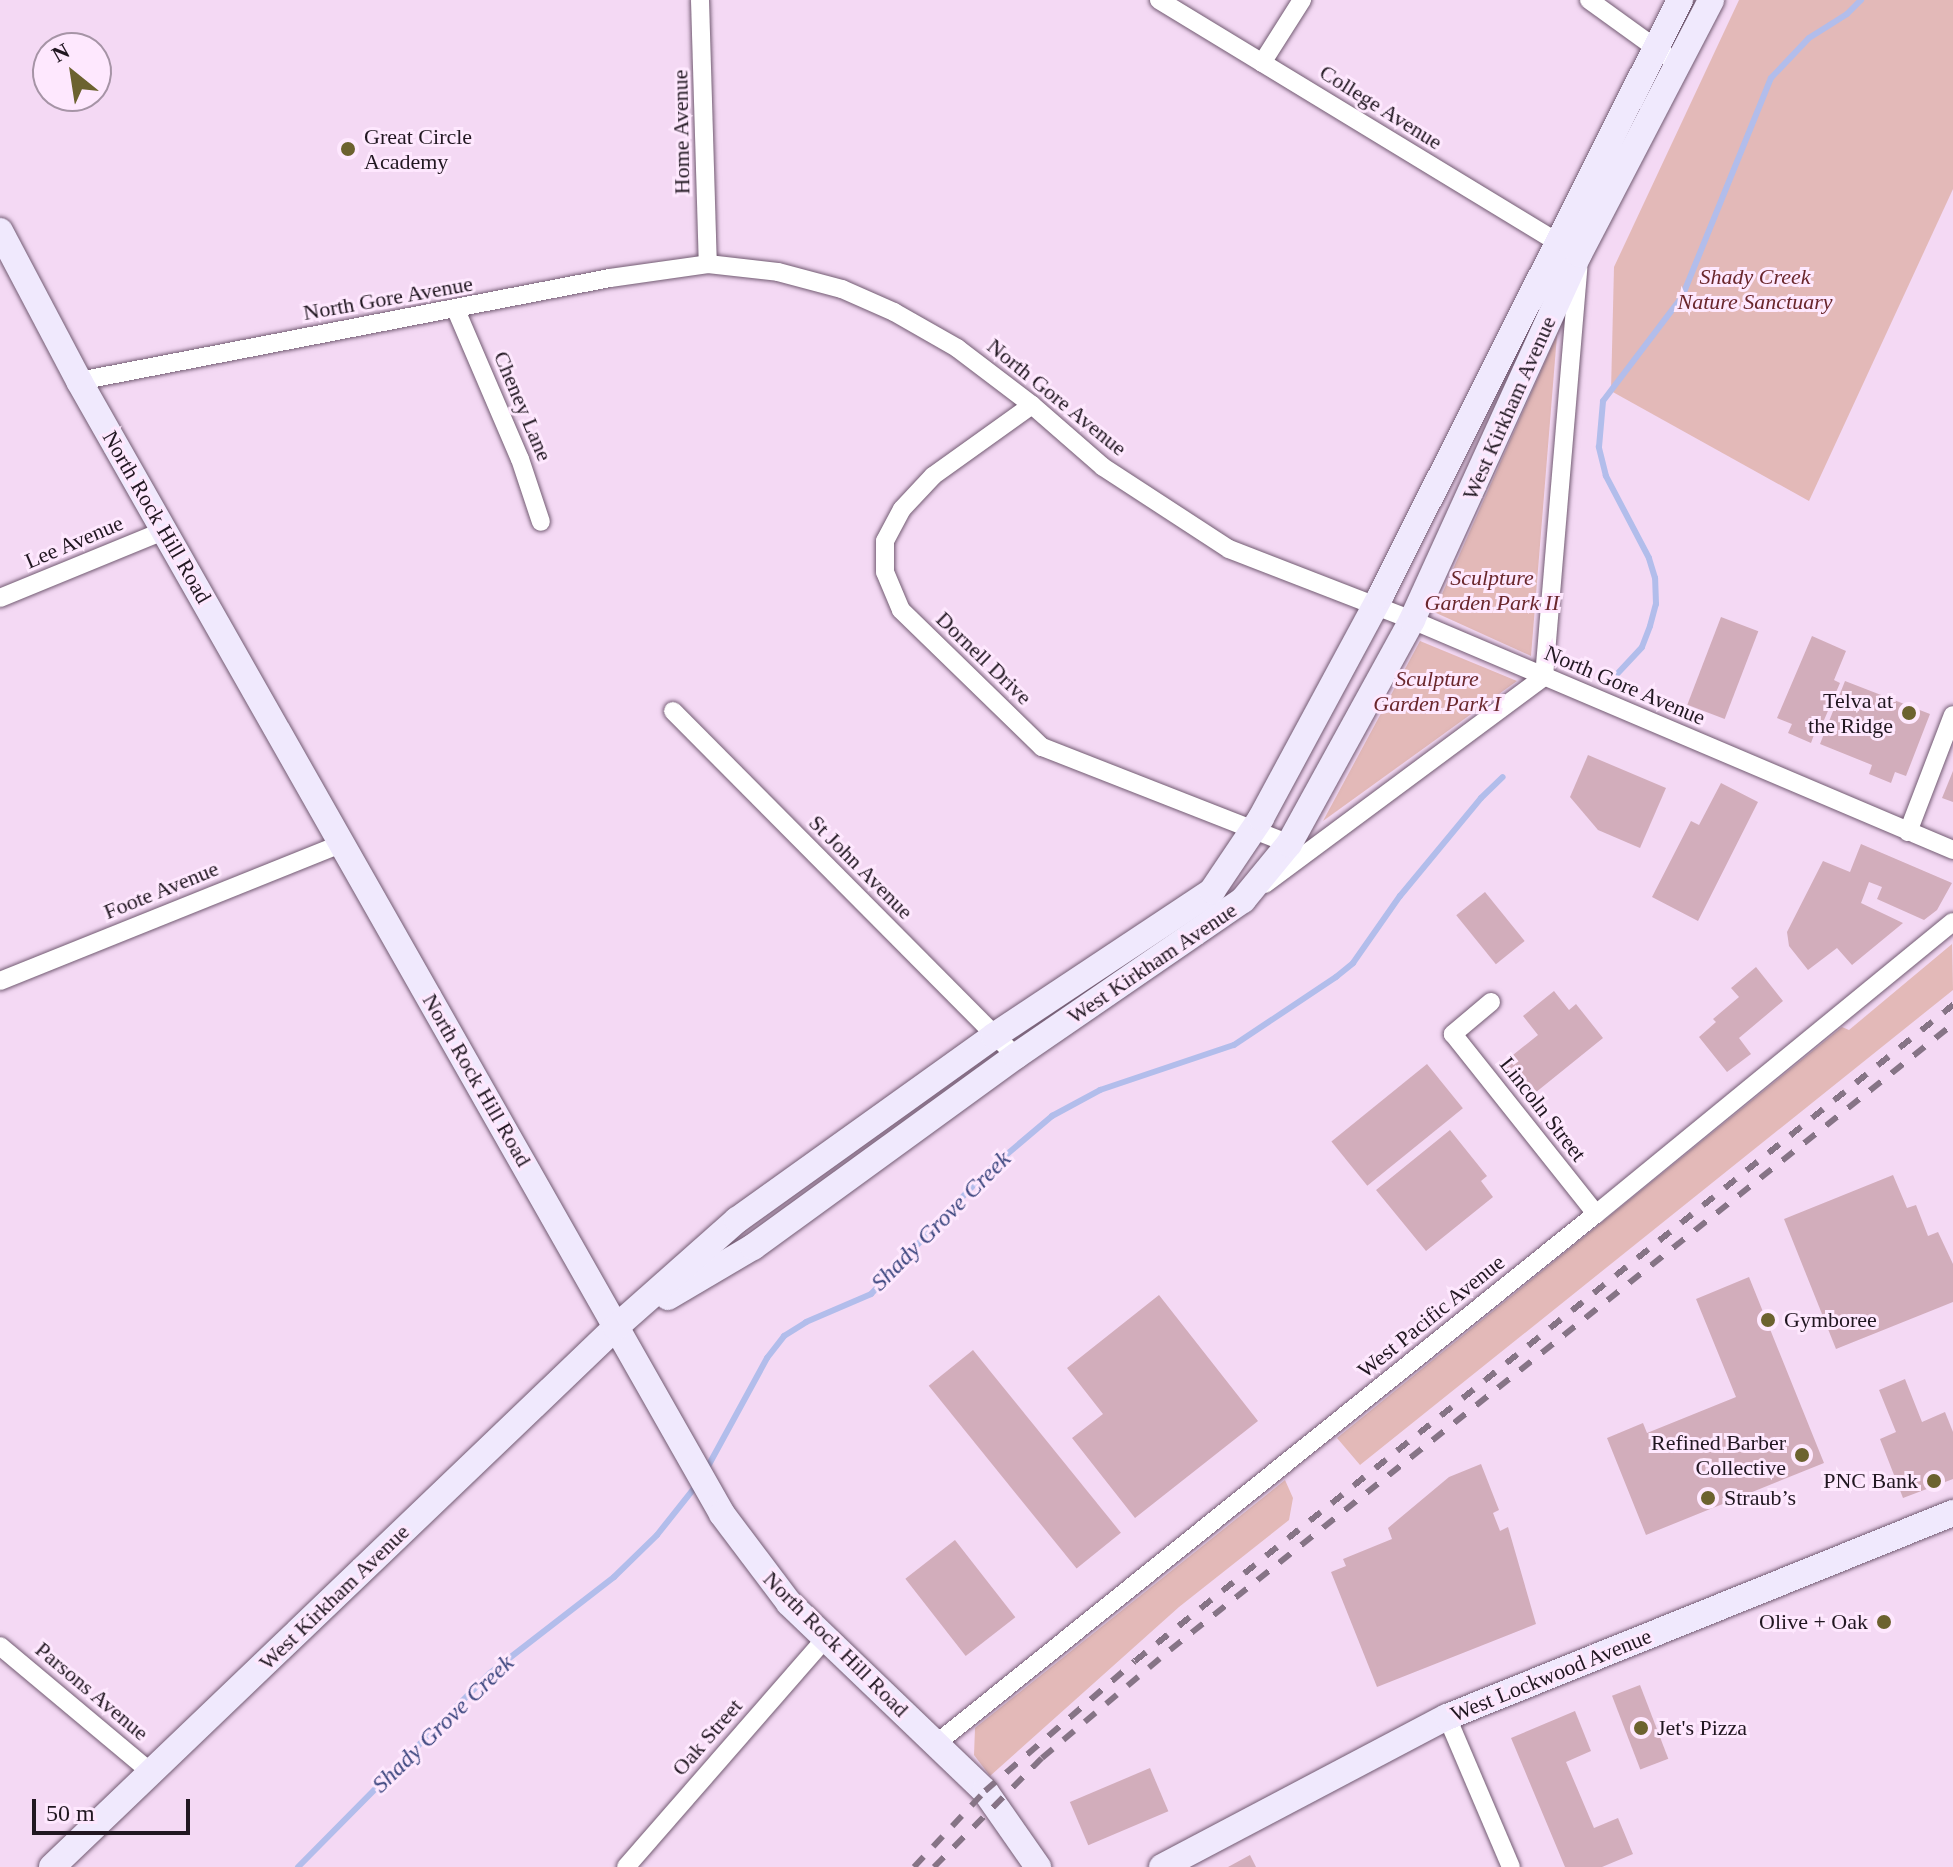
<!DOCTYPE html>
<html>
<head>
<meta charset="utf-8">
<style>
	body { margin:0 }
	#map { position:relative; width:1953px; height:1867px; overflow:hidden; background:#f4d9f4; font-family:Georgia,serif }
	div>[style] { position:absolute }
	.green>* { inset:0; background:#e3b9b8 }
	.stream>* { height:6px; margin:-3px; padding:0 3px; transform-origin:3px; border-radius:3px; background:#b2bdeb }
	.building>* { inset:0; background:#d2adbb; transform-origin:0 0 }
	.roads { filter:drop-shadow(0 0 2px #725b72) drop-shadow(0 0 2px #725b72) }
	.street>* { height:18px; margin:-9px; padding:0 9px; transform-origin:9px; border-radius:9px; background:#fff }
	.secondary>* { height:26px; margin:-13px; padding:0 13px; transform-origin:13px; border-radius:13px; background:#f0e9fd }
	.rail>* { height:6px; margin-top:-3px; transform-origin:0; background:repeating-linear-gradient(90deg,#867486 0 14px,transparent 0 28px) }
	.dots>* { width:22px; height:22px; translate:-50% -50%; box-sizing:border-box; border:4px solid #fee8fe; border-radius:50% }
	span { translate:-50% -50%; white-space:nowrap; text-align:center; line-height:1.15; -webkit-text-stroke:6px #fee8fe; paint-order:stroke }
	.street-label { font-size:22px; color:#211721 }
	.poi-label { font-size:22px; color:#211721 }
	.left { translate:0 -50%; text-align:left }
	.right { translate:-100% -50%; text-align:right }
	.park-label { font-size:22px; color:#6a272c; font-style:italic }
	.water-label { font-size:24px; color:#3a447d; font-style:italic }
	.north { position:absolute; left:32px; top:32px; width:80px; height:80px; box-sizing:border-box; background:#fee8fe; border:2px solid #a694a6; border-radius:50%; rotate:330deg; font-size:22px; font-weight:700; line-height:32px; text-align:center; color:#211721 }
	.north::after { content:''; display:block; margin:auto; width:28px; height:36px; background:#6c622f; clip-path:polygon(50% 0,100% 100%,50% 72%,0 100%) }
	.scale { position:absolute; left:32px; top:1799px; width:158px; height:36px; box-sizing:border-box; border:4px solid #211721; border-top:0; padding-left:10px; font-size:24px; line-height:28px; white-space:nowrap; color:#211721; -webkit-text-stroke:6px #fee8fe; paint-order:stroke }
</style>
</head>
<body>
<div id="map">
	<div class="green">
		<div style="clip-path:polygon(1739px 0,1953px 0,1953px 189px,1809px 501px,1611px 391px,1614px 267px)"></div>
		<div style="clip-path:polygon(1557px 335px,1531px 656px,1434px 612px)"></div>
		<div style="clip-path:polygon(1420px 641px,1517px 681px,1323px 821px)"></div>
		<div style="clip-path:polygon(1952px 944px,1953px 990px,1360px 1465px,1337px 1438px,1842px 1027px,1849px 1030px)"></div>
		<div style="clip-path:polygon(1285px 1480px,1293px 1498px,1289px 1520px,1179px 1607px,990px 1776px,974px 1755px,975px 1728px)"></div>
	</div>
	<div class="stream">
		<div style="left:1618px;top:673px;width:35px;rotate:-47deg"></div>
		<div style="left:1642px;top:647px;width:22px;rotate:-69deg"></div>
		<div style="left:1650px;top:626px;width:23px;rotate:-75deg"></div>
		<div style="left:1656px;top:604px;width:26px;rotate:-92deg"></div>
		<div style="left:1655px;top:578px;width:21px;rotate:-107deg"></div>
		<div style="left:1649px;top:558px;width:93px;rotate:-117.7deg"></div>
		<div style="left:1606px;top:476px;width:30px;rotate:-104deg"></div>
		<div style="left:1599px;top:447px;width:46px;rotate:-85deg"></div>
		<div style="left:1603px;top:401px;width:131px;rotate:-52.8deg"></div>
		<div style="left:1682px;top:297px;width:236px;rotate:-67.9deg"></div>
		<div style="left:1771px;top:78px;width:55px;rotate:-46.5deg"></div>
		<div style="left:1809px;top:38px;width:45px;rotate:-32.3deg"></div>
		<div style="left:1847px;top:14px;width:20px;rotate:-45deg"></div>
		<div style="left:706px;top:1470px;width:128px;rotate:-61.4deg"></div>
		<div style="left:767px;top:1358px;width:28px;rotate:-52deg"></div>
		<div style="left:784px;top:1336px;width:26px;rotate:-32deg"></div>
		<div style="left:806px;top:1322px;width:71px;rotate:-23.3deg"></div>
		<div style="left:871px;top:1294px;width:168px;rotate:-46.7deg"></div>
		<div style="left:986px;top:1172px;width:87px;rotate:-40.3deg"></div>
		<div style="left:1052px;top:1116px;width:55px;rotate:-28.4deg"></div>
		<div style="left:1100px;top:1090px;width:141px;rotate:-18.6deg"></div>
		<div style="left:1234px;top:1045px;width:123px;rotate:-33.7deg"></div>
		<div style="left:1336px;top:977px;width:22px;rotate:-39deg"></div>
		<div style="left:1353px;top:963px;width:82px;rotate:-55deg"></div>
		<div style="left:1400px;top:896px;width:127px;rotate:-50.4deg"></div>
		<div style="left:1481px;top:798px;width:30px;rotate:-44deg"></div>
		<div style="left:298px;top:1867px;width:273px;rotate:-45.3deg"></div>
		<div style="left:490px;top:1673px;width:157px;rotate:-37.7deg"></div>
		<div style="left:614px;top:1577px;width:60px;rotate:-44.3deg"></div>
		<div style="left:657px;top:1535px;width:63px;rotate:-51.5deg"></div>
	</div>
	<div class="building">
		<div style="left:1721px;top:617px;width:40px;height:94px;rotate:21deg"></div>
		<div style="clip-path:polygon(1812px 636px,1846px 651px,1834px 680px,1840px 683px,1818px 734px,1815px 732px,1811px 743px,1788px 733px,1792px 724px,1777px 718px)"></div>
		<div style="clip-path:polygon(1845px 681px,1930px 714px,1906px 776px,1895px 772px,1891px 783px,1869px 774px,1872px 765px,1820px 744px)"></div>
		<div style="clip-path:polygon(1588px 755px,1666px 788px,1640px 848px,1598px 830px,1570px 797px)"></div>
		<div style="clip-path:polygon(1953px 771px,1953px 802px,1942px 798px)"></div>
		<div style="clip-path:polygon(1721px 783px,1758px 802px,1698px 921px,1652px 897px,1691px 821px,1699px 825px)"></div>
		<div style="clip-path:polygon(1861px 844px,1952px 883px,1937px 910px,1924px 920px,1877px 899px,1882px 887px,1869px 882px,1861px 903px,1903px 923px,1852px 965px,1837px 948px,1808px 970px,1789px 946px,1787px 932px,1823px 861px,1850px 872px)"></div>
		<div style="left:1485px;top:892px;width:63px;height:37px;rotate:51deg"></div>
		<div style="clip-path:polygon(1756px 967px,1783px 1001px,1739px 1038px,1751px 1054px,1727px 1072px,1699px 1037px,1716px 1022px,1713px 1019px,1739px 997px,1731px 988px)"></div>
		<div style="clip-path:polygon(1554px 991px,1569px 1010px,1576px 1004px,1603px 1038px,1530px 1097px,1503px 1063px,1538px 1035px,1523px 1016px)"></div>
		<div style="left:1427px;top:1064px;width:57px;height:123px;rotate:51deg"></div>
		<div style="clip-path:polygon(1450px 1130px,1487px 1176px,1481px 1181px,1493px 1197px,1426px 1251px,1376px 1190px)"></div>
		<div style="clip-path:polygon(1893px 1175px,1907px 1208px,1916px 1205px,1928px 1236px,1938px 1232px,1953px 1264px,1953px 1302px,1836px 1349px,1784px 1219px)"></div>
		<div style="clip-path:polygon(1749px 1277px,1824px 1463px,1646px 1535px,1607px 1438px,1643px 1423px,1647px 1433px,1736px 1397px,1696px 1299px)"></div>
		<div style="clip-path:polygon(1159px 1295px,1258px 1421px,1135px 1518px,1072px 1438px,1103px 1414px,1067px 1368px)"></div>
		<div style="left:973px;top:1350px;width:235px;height:57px;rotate:51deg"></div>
		<div style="clip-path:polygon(1905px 1379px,1922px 1422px,1945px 1412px,1953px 1432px,1953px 1479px,1903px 1498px,1880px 1439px,1896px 1432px,1879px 1390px)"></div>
		<div style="clip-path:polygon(1481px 1464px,1499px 1510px,1493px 1513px,1500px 1531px,1508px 1527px,1536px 1624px,1377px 1687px,1331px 1572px,1346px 1566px,1343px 1559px,1392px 1539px,1388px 1528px,1449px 1477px)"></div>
		<div style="left:955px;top:1540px;width:98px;height:63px;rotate:52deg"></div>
		<div style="left:1640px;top:1685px;width:79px;height:30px;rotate:69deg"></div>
		<div style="clip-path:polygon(1575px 1711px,1591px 1751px,1566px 1762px,1594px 1828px,1618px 1818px,1633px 1854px,1602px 1867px,1565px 1867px,1511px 1738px)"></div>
		<div style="left:1150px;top:1768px;width:47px;height:87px;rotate:67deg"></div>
		<div style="clip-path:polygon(1250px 1855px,1256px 1867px,1228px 1867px)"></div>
	</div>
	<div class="roads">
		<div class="street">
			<div style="left:700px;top:0;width:264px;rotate:88.3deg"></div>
			<div style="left:1159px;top:0;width:475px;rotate:31.3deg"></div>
			<div style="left:1589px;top:0;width:111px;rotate:35.8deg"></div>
			<div style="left:1262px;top:63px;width:75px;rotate:-57.6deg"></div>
			<div style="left:456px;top:310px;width:162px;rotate:66.8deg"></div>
			<div style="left:520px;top:459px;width:66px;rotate:71.6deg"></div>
			<div style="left:79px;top:381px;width:541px;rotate:-10.98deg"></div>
			<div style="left:610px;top:278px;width:99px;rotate:-8.1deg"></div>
			<div style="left:708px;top:264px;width:70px;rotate:6.5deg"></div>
			<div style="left:778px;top:272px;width:66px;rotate:14.9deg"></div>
			<div style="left:842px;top:289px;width:57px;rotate:23.9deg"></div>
			<div style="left:894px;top:312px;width:73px;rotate:29.7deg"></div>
			<div style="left:957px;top:348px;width:94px;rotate:37.2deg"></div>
			<div style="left:1032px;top:405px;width:94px;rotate:41.1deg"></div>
			<div style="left:1103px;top:467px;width:150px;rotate:33.1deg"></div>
			<div style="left:1229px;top:549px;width:196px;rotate:21.2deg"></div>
			<div style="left:1412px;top:620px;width:588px;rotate:23.03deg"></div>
			<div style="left:1032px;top:405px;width:122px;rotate:144.4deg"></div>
			<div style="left:933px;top:476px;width:45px;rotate:133.2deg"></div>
			<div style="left:902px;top:509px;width:36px;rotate:118deg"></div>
			<div style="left:885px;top:541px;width:31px;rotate:90deg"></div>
			<div style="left:885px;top:572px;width:41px;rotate:67.2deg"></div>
			<div style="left:901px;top:610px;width:197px;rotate:44.2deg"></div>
			<div style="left:1042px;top:747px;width:265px;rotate:21.4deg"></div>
			<div style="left:0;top:598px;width:179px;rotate:-22.3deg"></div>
			<div style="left:673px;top:711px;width:486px;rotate:45.2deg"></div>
			<div style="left:1908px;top:832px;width:125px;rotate:-69deg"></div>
			<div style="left:1265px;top:884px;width:347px;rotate:-36.6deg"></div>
			<div style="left:1544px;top:677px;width:410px;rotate:-85.2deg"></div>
			<div style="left:0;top:981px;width:367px;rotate:-21.9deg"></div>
			<div style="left:1491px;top:1002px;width:50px;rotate:139.9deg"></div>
			<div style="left:1453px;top:1034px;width:230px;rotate:51.5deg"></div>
			<div style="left:0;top:1646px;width:198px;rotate:39.9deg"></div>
			<div style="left:1447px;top:1717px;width:163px;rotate:66.9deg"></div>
			<div style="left:937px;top:1743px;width:845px;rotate:-38.76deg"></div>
			<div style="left:1596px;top:1214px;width:461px;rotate:-39.3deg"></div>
			<div style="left:626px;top:1867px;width:303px;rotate:-48.9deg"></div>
		</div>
		<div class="secondary">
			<div style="left:0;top:231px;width:170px;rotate:62.2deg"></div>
			<div style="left:79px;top:381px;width:1303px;rotate:60.42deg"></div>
			<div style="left:722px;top:1514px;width:111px;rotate:53deg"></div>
			<div style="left:789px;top:1603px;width:272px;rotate:43.8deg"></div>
			<div style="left:985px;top:1791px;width:93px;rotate:55.1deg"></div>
			<div style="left:668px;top:1297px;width:99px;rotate:-30.5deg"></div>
			<div style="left:753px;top:1247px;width:325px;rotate:-36deg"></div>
			<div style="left:1016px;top:1056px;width:275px;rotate:-34.5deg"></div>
			<div style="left:1243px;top:900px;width:72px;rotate:-50.6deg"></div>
			<div style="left:1289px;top:844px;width:256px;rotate:-61.2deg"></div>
			<div style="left:1412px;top:620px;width:402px;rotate:-65.5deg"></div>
			<div style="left:1579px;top:254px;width:286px;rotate:-62.5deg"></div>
			<div style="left:52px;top:1867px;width:781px;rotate:-43.75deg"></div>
			<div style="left:616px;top:1327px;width:162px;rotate:-41.5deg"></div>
			<div style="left:737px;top:1220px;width:316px;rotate:-35.6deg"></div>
			<div style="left:994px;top:1036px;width:262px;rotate:-33.6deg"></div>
			<div style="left:1212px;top:891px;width:88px;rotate:-56.1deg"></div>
			<div style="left:1261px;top:818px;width:253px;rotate:-61.7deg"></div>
			<div style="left:1381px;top:595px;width:666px;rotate:-63.32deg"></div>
			<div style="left:1162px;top:1867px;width:322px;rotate:-27.8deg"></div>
			<div style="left:1447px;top:1717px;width:546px;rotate:-21.96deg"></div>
		</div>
	</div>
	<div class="rail">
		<div style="left:914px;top:1867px;width:104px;rotate:-46.9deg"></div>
		<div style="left:985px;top:1791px;width:198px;rotate:-40.9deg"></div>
		<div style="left:1135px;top:1661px;width:1049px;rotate:-38.73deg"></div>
		<div style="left:934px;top:1867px;width:153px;rotate:-45.3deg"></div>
		<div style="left:1042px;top:1758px;width:167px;rotate:-40.2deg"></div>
		<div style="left:1170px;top:1650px;width:1002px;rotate:-38.64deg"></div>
	</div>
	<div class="dots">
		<div style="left:348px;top:149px;background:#6c622f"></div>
		<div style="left:1909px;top:713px;background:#6c622f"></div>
		<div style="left:1768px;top:1320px;background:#6c622f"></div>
		<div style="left:1802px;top:1455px;background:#6c622f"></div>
		<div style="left:1934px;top:1481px;background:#6c622f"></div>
		<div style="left:1708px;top:1498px;background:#6c622f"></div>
		<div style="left:1884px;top:1622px;background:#6c622f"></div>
		<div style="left:1641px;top:1728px;background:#6c622f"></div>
	</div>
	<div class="street-label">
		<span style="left:1381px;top:107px;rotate:32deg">College Avenue</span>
		<span style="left:681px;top:132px;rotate:-91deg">Home Avenue</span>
		<span style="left:388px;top:298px;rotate:-10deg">North Gore Avenue</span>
		<span style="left:1057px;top:397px;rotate:39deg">North Gore Avenue</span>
		<span style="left:523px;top:406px;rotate:67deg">Cheney Lane</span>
		<span style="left:1509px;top:408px;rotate:-66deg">West Kirkham Avenue</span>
		<span style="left:157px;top:517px;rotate:60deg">North Rock Hill Road</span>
		<span style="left:74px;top:542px;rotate:-23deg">Lee Avenue</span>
		<span style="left:984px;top:658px;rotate:44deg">Dornell Drive</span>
		<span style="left:1625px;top:685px;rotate:23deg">North Gore Avenue</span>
		<span style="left:861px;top:867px;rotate:45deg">St John Avenue</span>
		<span style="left:161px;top:890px;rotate:-22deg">Foote Avenue</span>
		<span style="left:1152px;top:963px;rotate:-34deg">West Kirkham Avenue</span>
		<span style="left:477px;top:1080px;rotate:60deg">North Rock Hill Road</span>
		<span style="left:1543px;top:1109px;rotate:52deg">Lincoln Street</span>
		<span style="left:1431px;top:1316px;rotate:-39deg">West Pacific Avenue</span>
		<span style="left:334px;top:1597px;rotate:-44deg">West Kirkham Avenue</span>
		<span style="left:836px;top:1644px;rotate:45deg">North Rock Hill Road</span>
		<span style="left:1551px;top:1675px;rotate:-22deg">West Lockwood Avenue</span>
		<span style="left:92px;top:1691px;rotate:40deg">Parsons Avenue</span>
		<span style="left:707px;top:1737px;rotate:-49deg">Oak Street</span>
	</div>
	<div class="poi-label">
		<span class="left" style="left:364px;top:149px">Great Circle<br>Academy</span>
		<span class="right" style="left:1893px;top:713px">Telva at<br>the Ridge</span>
		<span class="left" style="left:1784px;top:1320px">Gymboree</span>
		<span class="right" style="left:1786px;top:1455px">Refined Barber<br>Collective</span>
		<span class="right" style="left:1918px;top:1481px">PNC Bank</span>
		<span class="left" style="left:1724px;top:1498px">Straub’s</span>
		<span class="right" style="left:1868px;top:1622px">Olive + Oak</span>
		<span class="left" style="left:1657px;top:1728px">Jet's Pizza</span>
	</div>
	<div class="park-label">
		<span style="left:1755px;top:289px">Shady Creek<br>Nature Sanctuary</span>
		<span style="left:1492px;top:590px">Sculpture<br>Garden Park II</span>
		<span style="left:1437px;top:691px">Sculpture<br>Garden Park I</span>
	</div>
	<div class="water-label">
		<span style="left:941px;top:1221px;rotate:-45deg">Shady Grove Creek</span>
		<span style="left:443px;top:1724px;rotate:-44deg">Shady Grove Creek</span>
	</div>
	<div class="north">N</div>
	<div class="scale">50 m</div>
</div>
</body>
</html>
